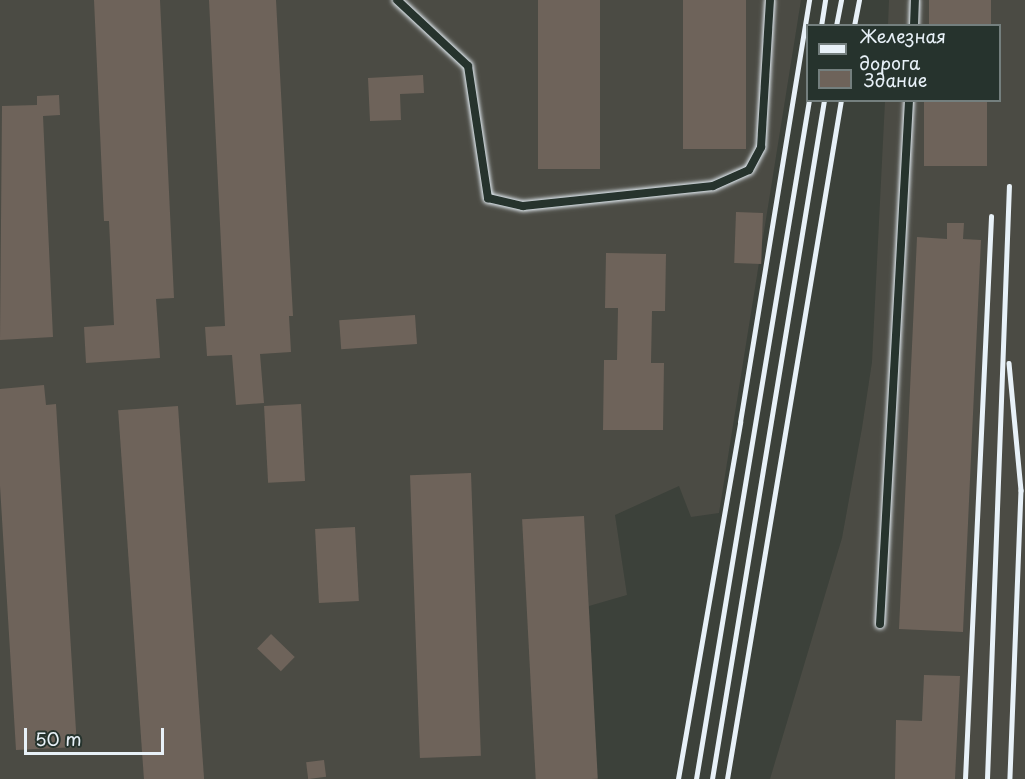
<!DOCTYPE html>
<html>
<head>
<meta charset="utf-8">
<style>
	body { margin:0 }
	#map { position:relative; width:1025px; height:779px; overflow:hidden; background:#3c413a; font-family:"Playpen Sans",sans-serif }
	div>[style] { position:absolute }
	.built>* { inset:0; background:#4b4b44 }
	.building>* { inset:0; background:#6e635a; transform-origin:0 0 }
	.roads { filter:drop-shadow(0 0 2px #e8f1f8) drop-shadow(0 0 2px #e8f1f8) }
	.service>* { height:8px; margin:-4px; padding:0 4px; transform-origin:4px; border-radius:4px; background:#26332d }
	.rail>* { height:4.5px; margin:-2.25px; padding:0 2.25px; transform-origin:2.25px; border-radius:2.25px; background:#e8f1f8 }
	span { translate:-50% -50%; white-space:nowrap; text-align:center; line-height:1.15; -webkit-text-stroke:4.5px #26332d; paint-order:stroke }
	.legend { position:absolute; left:806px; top:24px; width:195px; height:78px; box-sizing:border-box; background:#26332d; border:2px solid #747f7e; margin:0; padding:8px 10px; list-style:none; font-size:18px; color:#e8f1f8 }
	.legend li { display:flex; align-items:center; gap:12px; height:30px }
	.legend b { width:30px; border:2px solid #747f7e }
	.scale { position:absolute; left:24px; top:728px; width:140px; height:27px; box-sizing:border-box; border:3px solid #e8f1f8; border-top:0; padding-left:8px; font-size:18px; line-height:21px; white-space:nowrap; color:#e8f1f8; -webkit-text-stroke:4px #26332d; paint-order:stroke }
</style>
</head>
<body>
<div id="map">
	<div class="built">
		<div style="clip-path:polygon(0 0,801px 0,719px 513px,691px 517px,679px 486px,615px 515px,627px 595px,589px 606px,597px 779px,0 779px)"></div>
		<div style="clip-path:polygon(889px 0,1025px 0,1025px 779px,770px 779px,842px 538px,862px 428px,872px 362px,885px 101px,1000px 100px,1000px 26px,888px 25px)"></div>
	</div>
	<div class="building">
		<div style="clip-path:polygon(94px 0,160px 0,174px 298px,156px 299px,160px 358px,86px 363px,84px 327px,114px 325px,109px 221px,104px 221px)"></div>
		<div style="clip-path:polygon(209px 0,276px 0,293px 316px,289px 316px,291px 352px,260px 354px,264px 403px,236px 405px,232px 355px,207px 356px,205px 327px,225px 326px)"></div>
		<div style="left:538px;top:0;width:62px;height:169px"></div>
		<div style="left:683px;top:0;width:63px;height:149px"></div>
		<div style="left:929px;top:0;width:62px;height:26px"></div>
		<div style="clip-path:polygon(423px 75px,424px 93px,400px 94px,401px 120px,370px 121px,368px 78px)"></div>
		<div style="clip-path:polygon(59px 95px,60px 115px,43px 116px,53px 337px,0 340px,2px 106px,37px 105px,37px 96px)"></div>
		<div style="left:924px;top:100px;width:63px;height:66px"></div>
		<div style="left:736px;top:212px;width:27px;height:51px;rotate:2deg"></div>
		<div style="clip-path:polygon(947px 223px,964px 223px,963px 239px,981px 240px,963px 632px,899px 629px,917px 237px,947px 239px)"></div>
		<div style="clip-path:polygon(606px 253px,666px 254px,665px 311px,652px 311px,651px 363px,664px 363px,663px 430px,603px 430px,604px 360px,617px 360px,618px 308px,605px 308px)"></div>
		<div style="left:415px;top:315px;width:29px;height:76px;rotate:86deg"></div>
		<div style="clip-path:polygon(44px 385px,46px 405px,56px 404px,77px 747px,16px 750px,0 486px,0 389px)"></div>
		<div style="left:301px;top:404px;width:77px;height:37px;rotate:87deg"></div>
		<div style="left:178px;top:406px;width:374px;height:60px;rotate:86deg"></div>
		<div style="left:471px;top:473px;width:283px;height:61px;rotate:88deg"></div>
		<div style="left:584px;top:516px;width:263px;height:62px;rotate:87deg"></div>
		<div style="left:355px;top:527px;width:74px;height:40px;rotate:87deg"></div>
		<div style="left:271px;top:634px;width:33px;height:20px;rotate:44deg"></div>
		<div style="clip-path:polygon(924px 675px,960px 676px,955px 779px,895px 779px,896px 720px,922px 721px)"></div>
		<div style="left:324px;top:760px;width:17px;height:18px;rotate:83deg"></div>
	</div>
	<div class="roads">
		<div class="service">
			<div style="left:397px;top:0;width:97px;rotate:42.9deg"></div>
			<div style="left:468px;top:66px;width:134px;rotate:81.4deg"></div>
			<div style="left:488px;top:198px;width:36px;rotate:13deg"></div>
			<div style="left:523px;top:206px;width:191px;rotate:-6deg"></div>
			<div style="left:713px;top:186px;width:39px;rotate:-24deg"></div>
			<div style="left:749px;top:170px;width:26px;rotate:-62deg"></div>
			<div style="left:761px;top:147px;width:147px;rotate:-86.5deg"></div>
			<div style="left:914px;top:26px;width:26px;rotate:-88deg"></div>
			<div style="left:880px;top:624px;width:525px;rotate:-86.83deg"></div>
		</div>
	</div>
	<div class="rail">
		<div style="left:821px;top:26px;width:26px;rotate:-81deg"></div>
		<div style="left:836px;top:26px;width:26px;rotate:-79deg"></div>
		<div style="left:854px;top:26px;width:26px;rotate:-79deg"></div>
		<div style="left:1009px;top:363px;width:128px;rotate:84.6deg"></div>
		<div style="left:1021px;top:490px;width:289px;rotate:92.2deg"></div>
		<div style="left:678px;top:779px;width:362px;rotate:-80.1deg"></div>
		<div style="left:740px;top:422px;width:428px;rotate:-80.7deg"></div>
		<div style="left:696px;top:779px;width:688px;rotate:-80.55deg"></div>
		<div style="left:712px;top:779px;width:688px;rotate:-80.63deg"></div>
		<div style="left:727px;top:779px;width:689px;rotate:-80.47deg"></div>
		<div style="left:965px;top:779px;width:563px;rotate:-87.35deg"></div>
		<div style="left:987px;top:779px;width:593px;rotate:-87.88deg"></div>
	</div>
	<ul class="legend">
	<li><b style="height:8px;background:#e8f1f8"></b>Железная дорога</li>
	<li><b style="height:16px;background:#6e635a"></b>Здание</li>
	</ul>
	<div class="scale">50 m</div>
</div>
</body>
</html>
